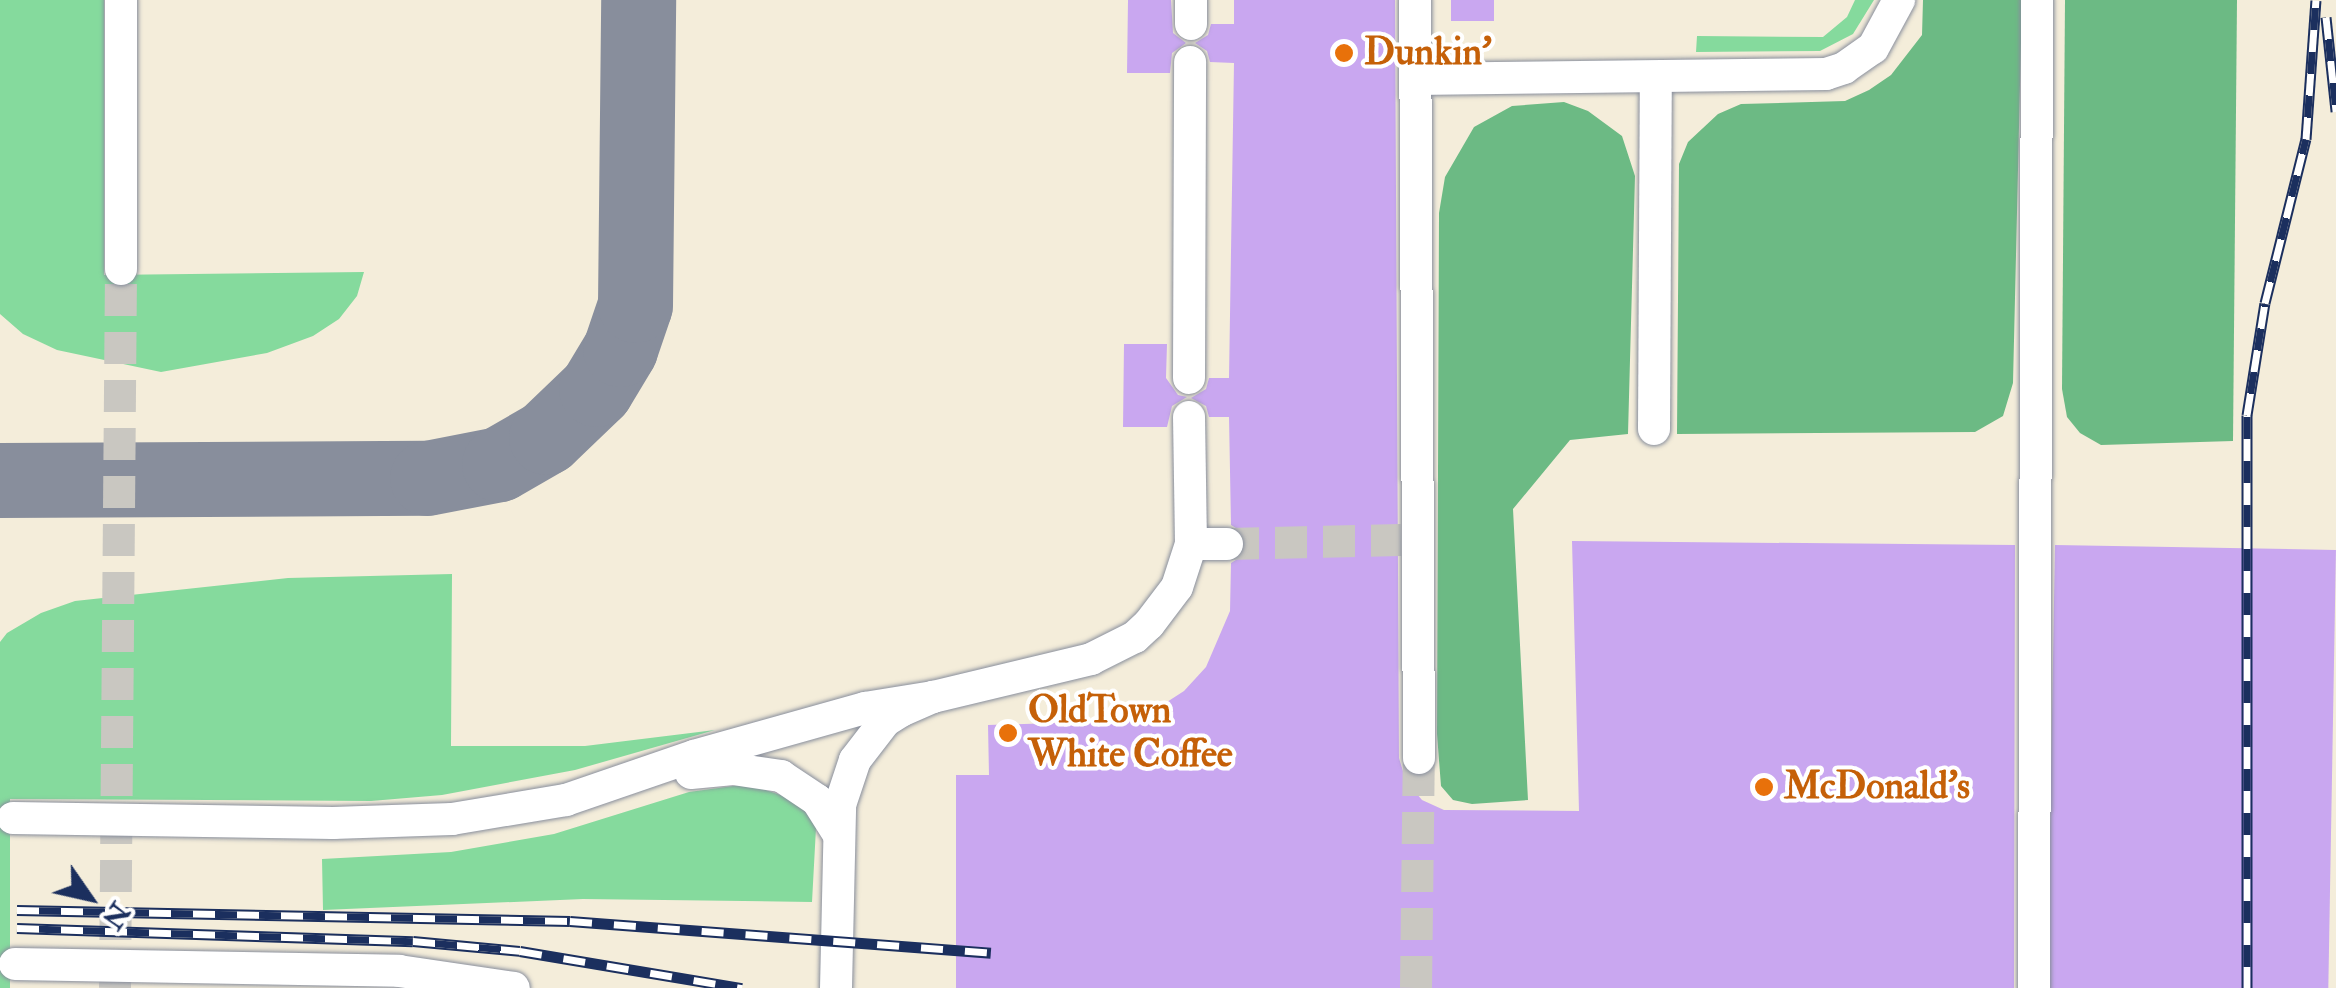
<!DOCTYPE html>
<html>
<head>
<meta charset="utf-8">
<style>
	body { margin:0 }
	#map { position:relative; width:2336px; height:988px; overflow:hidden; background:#f4edda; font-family:"IM FELL Double Pica",serif }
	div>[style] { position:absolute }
	.green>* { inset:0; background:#85da9d }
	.forest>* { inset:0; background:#6cba84 }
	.taxiway>* { height:75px; margin:-37.5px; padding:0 37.5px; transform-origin:37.5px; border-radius:37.5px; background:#888e9c }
	.building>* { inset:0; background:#c9a7f0; transform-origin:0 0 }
	.minor-tunnel>* { height:32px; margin-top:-16px; transform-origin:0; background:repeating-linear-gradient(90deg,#c9c7c1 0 32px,transparent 0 48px) }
	.roads { filter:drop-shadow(0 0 2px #888e9c) drop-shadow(0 0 2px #888e9c) }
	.minor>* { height:32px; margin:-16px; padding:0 16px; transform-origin:16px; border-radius:16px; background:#fff }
	.rail>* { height:11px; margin-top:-5.5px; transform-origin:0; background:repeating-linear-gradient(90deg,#fff 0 22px,#1b2f5e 0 44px); box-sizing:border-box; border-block:2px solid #1b2f5e }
	.dots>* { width:28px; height:28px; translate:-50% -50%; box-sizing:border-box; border:5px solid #fff; border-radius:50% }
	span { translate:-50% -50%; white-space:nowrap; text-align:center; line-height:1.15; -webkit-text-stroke:8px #fff; paint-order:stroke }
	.food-label { font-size:38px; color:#c56008; font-weight:700 }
	.left { translate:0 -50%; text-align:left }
	.north { position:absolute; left:40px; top:848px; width:100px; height:100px; -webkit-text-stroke:8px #fff; paint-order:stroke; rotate:124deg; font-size:28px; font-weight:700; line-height:40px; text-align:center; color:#1b2f5e }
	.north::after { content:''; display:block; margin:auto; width:35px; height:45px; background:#1b2f5e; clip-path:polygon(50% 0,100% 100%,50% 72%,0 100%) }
</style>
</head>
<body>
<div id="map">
	<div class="green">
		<div style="clip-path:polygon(0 0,104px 0,104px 275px,364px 272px,357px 296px,339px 319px,313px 336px,267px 353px,161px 372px,57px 350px,23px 334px,0 314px)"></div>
		<div style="clip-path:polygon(1855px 0,1874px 0,1853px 34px,1820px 51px,1696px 52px,1697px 36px,1823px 37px,1847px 17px)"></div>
		<div style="clip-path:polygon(452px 574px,451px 746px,585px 746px,715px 730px,575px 770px,442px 795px,371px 801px,10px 799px,10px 988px,0 988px,0 642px,7px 633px,41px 613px,75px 601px,288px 578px)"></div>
		<div style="clip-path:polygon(748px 784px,798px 801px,816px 828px,812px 902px,583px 899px,323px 910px,322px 859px,451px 852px,554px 834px,689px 792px)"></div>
	</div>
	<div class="forest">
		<div style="clip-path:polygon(1923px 0,2022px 0,2013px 383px,2003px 416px,1975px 432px,1677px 434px,1679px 164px,1688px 142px,1718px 114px,1741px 104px,1845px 101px,1869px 90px,1891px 75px,1922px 35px)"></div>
		<div style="clip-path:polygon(2065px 0,2237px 0,2233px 441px,2101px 445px,2080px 433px,2067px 417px,2062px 389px)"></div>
		<div style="clip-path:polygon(1564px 102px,1588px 111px,1622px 136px,1635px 176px,1628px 434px,1570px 440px,1513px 509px,1528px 800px,1472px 804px,1453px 800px,1441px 786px,1437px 734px,1439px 213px,1445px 177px,1474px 127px,1512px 106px)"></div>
	</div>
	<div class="taxiway">
		<div style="left:0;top:480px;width:427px;rotate:-0.3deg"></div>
		<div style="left:427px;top:478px;width:73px;rotate:-11deg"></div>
		<div style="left:499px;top:464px;width:54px;rotate:-29.9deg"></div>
		<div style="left:546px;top:437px;width:69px;rotate:-43.8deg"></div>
		<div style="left:596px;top:389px;width:47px;rotate:-59deg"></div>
		<div style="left:620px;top:349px;width:46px;rotate:-71.2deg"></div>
		<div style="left:635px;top:305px;width:305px;rotate:-89.4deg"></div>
	</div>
	<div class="building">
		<div style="clip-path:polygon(1128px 0,1171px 0,1173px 33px,1186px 43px,1172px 53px,1170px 73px,1127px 73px)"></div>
		<div style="clip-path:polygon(1234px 0,1395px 0,1399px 758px,1406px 781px,1422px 800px,1444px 810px,1579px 811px,1572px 541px,2015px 545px,2014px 988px,956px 988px,956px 775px,989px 775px,988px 725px,1121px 721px,1153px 711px,1184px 691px,1206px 667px,1230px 611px,1231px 563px,1244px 555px,1247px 543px,1244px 533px,1231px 525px,1229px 417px,1209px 417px,1206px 406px,1191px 398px,1206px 389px,1209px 378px,1229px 378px,1234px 63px,1210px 62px,1207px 51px,1195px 43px,1208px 35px,1211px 24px,1234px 24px)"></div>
		<div style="left:1451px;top:0;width:43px;height:21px"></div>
		<div style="clip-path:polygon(1124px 344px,1167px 344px,1166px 378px,1178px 395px,1187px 397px,1172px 406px,1167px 427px,1123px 427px)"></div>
		<div style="left:2055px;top:545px;width:281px;height:443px;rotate:1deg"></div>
	</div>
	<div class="minor-tunnel">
		<div style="left:1227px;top:544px;width:174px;rotate:-1.3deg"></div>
		<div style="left:115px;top:988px;width:719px;rotate:-89.52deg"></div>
		<div style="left:1416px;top:988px;width:230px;rotate:-89.3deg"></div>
	</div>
	<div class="roads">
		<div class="minor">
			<div style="left:1415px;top:0;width:758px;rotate:89.7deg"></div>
			<div style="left:1191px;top:24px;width:24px;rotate:-90deg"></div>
			<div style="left:1415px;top:79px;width:411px;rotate:-0.7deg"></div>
			<div style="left:1826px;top:74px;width:19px;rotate:-18deg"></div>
			<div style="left:1844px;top:68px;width:35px;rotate:-35deg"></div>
			<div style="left:1873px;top:48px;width:55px;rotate:-61.6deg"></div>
			<div style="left:121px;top:269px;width:269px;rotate:-90deg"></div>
			<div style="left:1189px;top:378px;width:316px;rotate:-89.8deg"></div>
			<div style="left:1654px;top:429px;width:352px;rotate:-89.7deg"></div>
			<div style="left:1191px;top:544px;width:36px"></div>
			<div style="left:691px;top:773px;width:42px;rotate:-5.4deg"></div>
			<div style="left:733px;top:769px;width:49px;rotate:8.3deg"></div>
			<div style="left:781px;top:776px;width:43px;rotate:33.7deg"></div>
			<div style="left:817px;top:800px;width:41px;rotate:57.8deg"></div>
			<div style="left:13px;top:818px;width:320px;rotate:0.9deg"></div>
			<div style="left:333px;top:823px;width:119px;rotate:-1.9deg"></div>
			<div style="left:452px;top:819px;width:116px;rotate:-9.5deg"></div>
			<div style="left:566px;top:800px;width:135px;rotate:-19deg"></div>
			<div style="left:694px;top:756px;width:178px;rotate:-15.7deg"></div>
			<div style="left:865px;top:708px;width:69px;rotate:-9.2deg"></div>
			<div style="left:15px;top:964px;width:384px;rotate:1deg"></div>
			<div style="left:399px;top:971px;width:116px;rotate:8.4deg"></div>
			<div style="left:836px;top:988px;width:183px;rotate:-88.7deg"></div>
			<div style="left:840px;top:805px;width:47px;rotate:-71.6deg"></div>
			<div style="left:855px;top:760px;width:49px;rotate:-52.4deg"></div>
			<div style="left:885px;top:721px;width:19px;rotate:-32deg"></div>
			<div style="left:901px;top:711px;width:35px;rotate:-24deg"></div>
			<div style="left:933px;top:697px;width:163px;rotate:-13.5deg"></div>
			<div style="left:1091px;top:659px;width:49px;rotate:-26.6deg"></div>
			<div style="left:1135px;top:637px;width:19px;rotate:-43deg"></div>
			<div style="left:1149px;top:624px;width:46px;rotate:-52.9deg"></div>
			<div style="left:1177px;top:587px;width:45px;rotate:-72deg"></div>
			<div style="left:1191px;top:544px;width:127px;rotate:-90.9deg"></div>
			<div style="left:2034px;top:988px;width:988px;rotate:-89.83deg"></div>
		</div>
	</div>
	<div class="rail">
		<div style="left:2326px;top:17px;width:95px;rotate:83.9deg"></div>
		<div style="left:17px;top:910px;width:553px;rotate:1.14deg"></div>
		<div style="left:570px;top:921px;width:422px;rotate:4.3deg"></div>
		<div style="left:17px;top:928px;width:396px;rotate:1.9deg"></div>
		<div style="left:413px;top:941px;width:107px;rotate:5.3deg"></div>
		<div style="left:520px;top:951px;width:225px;rotate:9.5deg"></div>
		<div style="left:2247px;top:988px;width:573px;rotate:-90deg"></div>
		<div style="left:2247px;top:415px;width:113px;rotate:-80.9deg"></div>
		<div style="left:2265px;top:303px;width:169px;rotate:-76deg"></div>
		<div style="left:2306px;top:139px;width:139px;rotate:-85.9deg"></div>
	</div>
	<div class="dots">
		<div style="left:1344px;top:53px;background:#e8710a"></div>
		<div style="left:1008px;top:733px;background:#e8710a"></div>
		<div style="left:1764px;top:787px;background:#e8710a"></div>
	</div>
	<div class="food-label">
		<span class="left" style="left:1364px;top:53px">Dunkin'</span>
		<span class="left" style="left:1028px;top:733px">OldTown<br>White Coffee</span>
		<span class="left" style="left:1784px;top:787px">McDonald's</span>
	</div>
	<div class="north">N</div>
</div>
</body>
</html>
